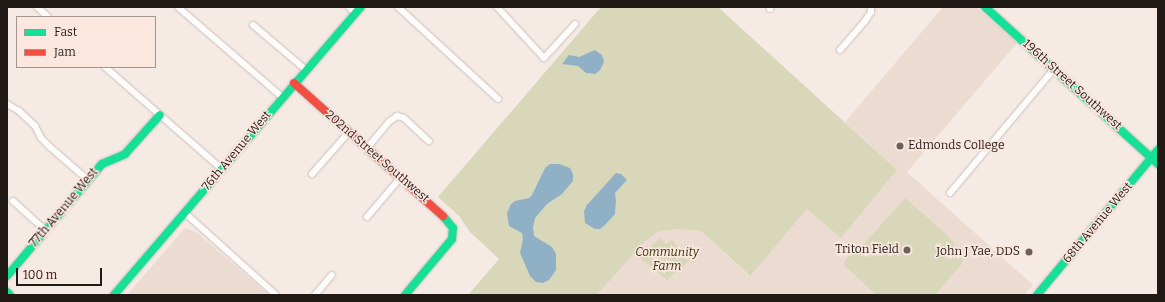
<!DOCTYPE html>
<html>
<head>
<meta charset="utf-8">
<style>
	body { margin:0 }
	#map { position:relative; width:1165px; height:302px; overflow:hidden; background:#f6eae5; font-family:Bitter,serif }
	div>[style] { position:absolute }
	.education>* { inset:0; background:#ecdbd1 }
	.green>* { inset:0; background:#d9d7ba }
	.water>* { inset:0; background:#90b0c6 }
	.roads { filter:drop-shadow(0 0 1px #c9c0bc) drop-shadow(0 0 1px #c9c0bc) }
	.street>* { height:6px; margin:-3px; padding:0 3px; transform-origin:3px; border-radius:3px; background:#fefcfb }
	.fast>* { height:8px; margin:-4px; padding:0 4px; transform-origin:4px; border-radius:4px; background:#16e098 }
	.jam>* { height:8px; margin:-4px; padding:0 4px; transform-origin:4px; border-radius:4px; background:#f24e42 }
	.dots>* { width:11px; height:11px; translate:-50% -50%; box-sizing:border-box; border:2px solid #fce7df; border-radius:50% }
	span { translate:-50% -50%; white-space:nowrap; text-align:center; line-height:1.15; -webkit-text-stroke:3px #fce7df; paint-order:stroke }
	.street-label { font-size:12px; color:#201916 }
	.poi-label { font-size:12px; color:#201916 }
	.left { translate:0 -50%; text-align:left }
	.right { translate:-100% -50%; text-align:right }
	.park-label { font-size:12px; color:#313409; font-style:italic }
	.frame { position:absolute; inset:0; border:8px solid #201916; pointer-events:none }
	.legend { position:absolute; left:16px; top:16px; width:140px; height:52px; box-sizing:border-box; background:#fce7df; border:1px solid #a4958f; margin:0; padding:5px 7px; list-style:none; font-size:12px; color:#201916 }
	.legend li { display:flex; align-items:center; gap:8px; height:20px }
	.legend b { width:20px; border:1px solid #a4958f }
	.scale { position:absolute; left:16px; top:268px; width:86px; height:18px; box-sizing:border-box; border:2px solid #201916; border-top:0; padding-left:5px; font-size:12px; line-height:14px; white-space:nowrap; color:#201916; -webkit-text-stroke:3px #fce7df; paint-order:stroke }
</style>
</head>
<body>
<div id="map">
	<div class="education">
		<div style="clip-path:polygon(943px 7px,976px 7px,1017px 43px,907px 172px,1033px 285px,1024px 295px,597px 295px,645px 241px,658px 232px,677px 229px,701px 231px,749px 276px,807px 209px,841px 238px,897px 170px,845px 122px)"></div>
		<div style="clip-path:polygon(185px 228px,196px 232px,269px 295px,127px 295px)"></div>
	</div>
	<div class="green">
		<div style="clip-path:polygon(601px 7px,718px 7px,897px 170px,841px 238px,807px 209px,750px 276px,701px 231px,677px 229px,658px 232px,645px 241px,597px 295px,468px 295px,499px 259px,469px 231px,460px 217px,438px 197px)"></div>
		<div style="clip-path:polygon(905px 198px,945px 233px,964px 254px,961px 265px,935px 295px,876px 295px,844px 265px,844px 262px,859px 244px,862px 246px)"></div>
		<div style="clip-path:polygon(660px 238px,666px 244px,672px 240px,690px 260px,667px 280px,639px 257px)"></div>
	</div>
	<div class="water">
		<div style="clip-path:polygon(595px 50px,602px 55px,604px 62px,600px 70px,595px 74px,586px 73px,578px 66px,562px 64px,569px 55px,579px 57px)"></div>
		<div style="clip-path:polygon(550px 164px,559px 164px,570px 168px,573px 174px,573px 181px,562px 194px,547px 204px,535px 218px,533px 227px,534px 236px,552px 247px,556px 254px,556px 270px,549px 280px,543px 283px,536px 282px,530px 276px,520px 253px,523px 239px,522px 233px,509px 226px,507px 213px,511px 204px,515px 201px,529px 198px,532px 195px,545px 168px)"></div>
		<div style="clip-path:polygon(616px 173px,621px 174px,627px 180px,615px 193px,616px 201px,615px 214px,605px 225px,600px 229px,595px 229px,585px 223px,584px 211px,587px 205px)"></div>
	</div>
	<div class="roads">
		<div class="street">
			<div style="left:37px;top:7px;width:15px;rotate:42deg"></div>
			<div style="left:178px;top:7px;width:138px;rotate:40.9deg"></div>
			<div style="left:349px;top:7px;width:9px;rotate:41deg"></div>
			<div style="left:398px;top:7px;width:136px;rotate:42.6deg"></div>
			<div style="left:497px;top:7px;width:69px;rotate:47.3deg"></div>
			<div style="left:544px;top:58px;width:46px;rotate:-47.6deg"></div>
			<div style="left:770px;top:7px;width:2px;rotate:90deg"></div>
			<div style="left:253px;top:25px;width:70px;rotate:40.3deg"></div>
			<div style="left:840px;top:50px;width:38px;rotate:-49deg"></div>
			<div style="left:865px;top:21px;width:11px;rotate:-56deg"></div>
			<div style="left:871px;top:12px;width:5px;rotate:-90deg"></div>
			<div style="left:105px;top:67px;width:155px;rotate:41.1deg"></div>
			<div style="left:7px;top:104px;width:14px;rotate:30deg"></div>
			<div style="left:19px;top:111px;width:22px;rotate:43deg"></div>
			<div style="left:35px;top:126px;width:13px;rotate:63deg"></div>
			<div style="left:41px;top:138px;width:13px;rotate:45deg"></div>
			<div style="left:50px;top:147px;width:50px;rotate:41deg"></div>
			<div style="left:367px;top:148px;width:35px;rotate:-50deg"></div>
			<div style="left:390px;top:121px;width:9px;rotate:-36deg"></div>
			<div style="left:397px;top:116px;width:7px;rotate:16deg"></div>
			<div style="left:404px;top:118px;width:34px;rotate:43deg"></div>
			<div style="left:312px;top:174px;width:56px;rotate:-48.6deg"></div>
			<div style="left:950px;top:193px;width:162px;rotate:-50deg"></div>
			<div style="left:13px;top:201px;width:43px;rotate:42.2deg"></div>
			<div style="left:185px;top:213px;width:122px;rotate:42deg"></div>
			<div style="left:367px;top:217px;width:52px;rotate:-49.6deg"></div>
			<div style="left:315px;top:295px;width:26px;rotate:-50deg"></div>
		</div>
		<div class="fast">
			<div style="left:985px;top:7px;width:234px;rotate:42.2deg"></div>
			<div style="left:7px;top:276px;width:147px;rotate:-49.7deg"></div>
			<div style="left:102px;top:164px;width:25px;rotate:-23deg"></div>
			<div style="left:125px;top:154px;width:52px;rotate:-48.1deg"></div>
			<div style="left:7px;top:292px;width:4px;rotate:45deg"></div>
			<div style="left:114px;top:295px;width:379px;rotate:-49.4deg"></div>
			<div style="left:405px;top:295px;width:73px;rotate:-50deg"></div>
			<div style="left:452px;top:239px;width:11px;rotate:-85deg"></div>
			<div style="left:453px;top:228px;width:16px;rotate:-130deg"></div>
			<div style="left:1037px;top:295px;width:189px;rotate:-50.2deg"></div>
		</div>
		<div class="jam">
			<div style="left:294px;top:83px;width:200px;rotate:41.8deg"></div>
		</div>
	</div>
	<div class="dots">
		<div style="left:900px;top:146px;background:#6b625e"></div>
		<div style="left:907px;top:250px;background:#6b625e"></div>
		<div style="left:1029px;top:252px;background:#6b625e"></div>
	</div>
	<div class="street-label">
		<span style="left:1072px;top:85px;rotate:42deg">196th Street Southwest</span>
		<span style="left:237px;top:151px;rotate:-50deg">76th Avenue West</span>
		<span style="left:377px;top:157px;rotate:41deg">202nd Street Southwest</span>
		<span style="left:64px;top:208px;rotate:-50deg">77th Avenue West</span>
		<span style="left:1098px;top:223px;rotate:-50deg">68th Avenue West</span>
	</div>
	<div class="poi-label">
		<span class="left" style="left:908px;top:146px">Edmonds College</span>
		<span class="right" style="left:899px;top:250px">Triton Field</span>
		<span class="right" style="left:1020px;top:252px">John J Yae, DDS</span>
	</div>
	<div class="park-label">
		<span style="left:667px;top:260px">Community<br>Farm</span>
	</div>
	<div class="frame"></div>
	<ul class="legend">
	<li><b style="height:5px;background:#16e098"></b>Fast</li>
	<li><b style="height:5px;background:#f24e42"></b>Jam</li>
	</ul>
	<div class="scale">100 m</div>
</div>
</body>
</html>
